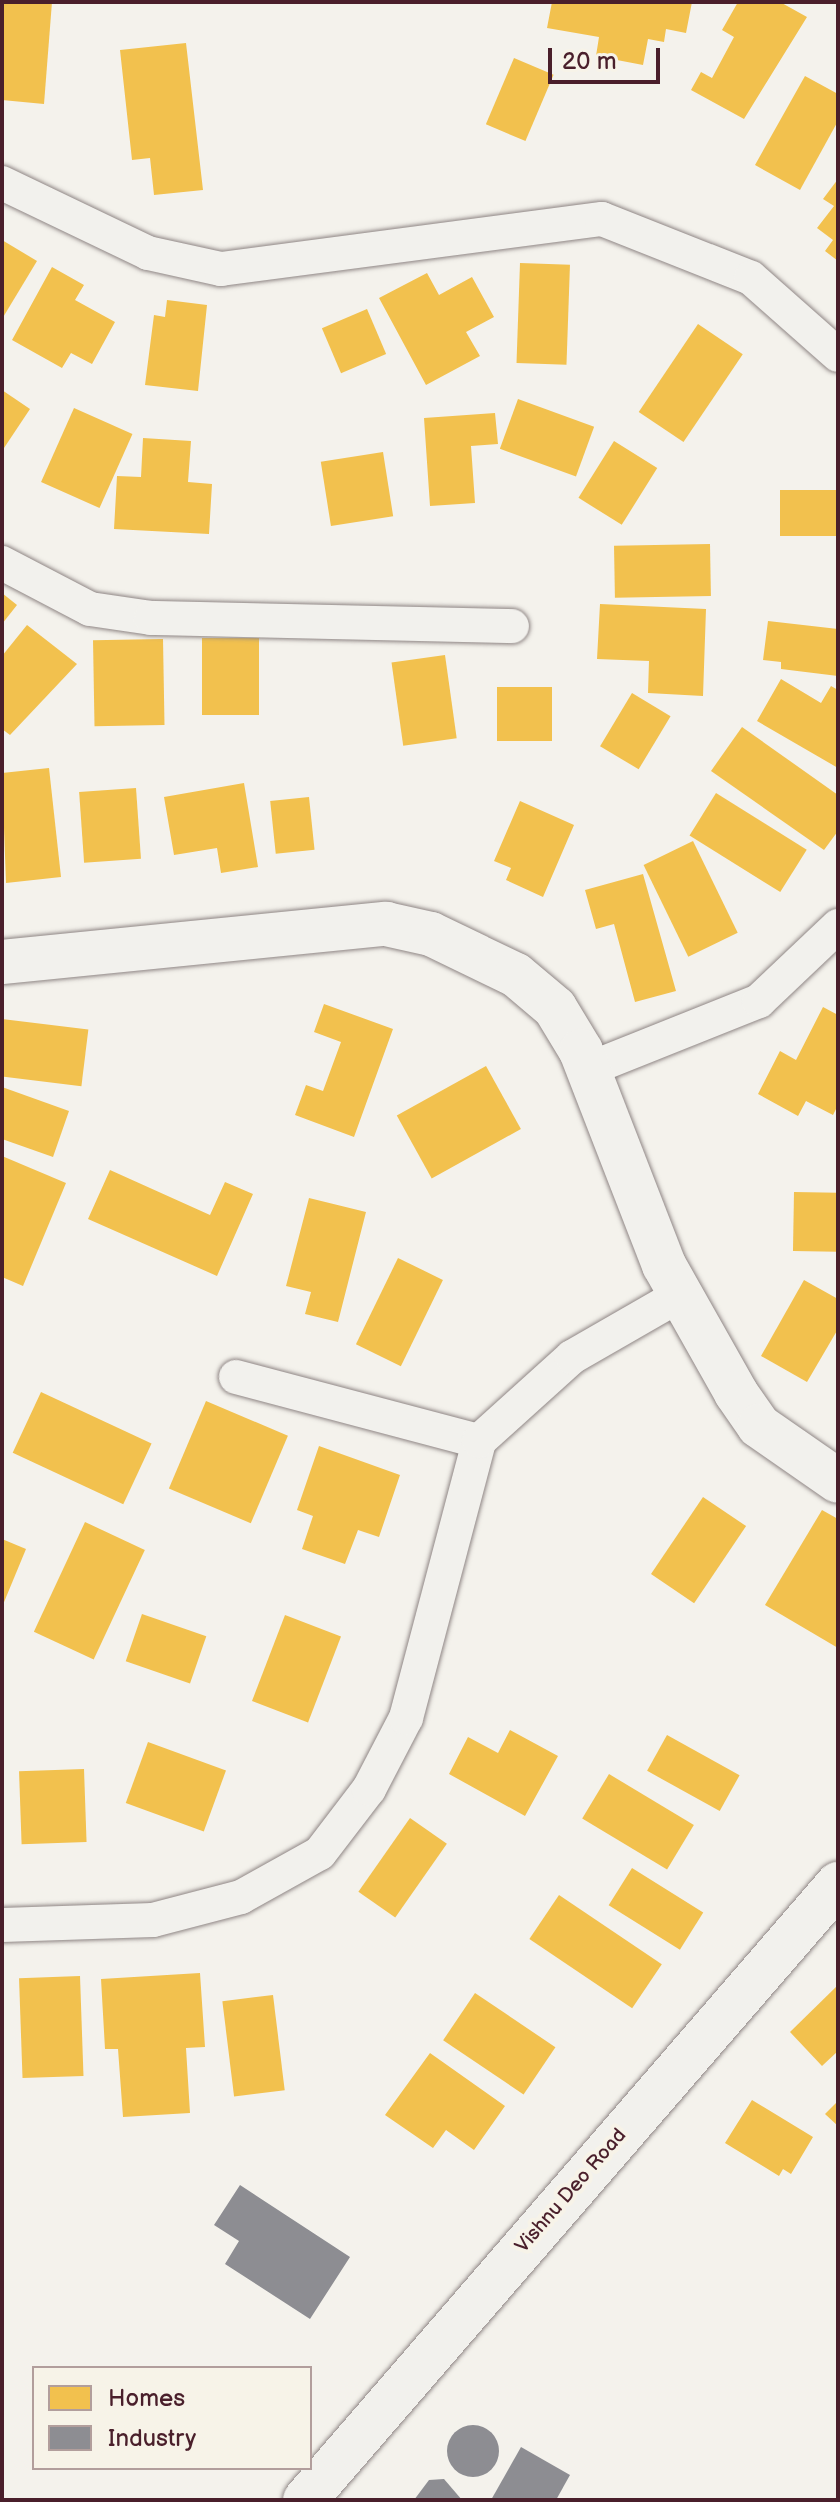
<!DOCTYPE html>
<html>
<head>
<meta charset="utf-8">
<style>
	body { margin:0 }
	#map { position:relative; width:840px; height:2502px; overflow:hidden; background:#f4f2ec; font-family:"Balsamiq Sans",sans-serif }
	div>[style] { position:absolute }
	.homes>* { inset:0; background:#f2c14e; transform-origin:0 0 }
	.industry>* { inset:0; background:#8d8d92 }
	.round { border-radius:50% }
	.roads { filter:drop-shadow(0 0 2px #8f8685) drop-shadow(0 0 2px #8f8685) }
	.street>* { height:34px; margin:-17px; padding:0 17px; transform-origin:17px; border-radius:17px; background:#f2f1ed }
	.secondary>* { height:44px; margin:-22px; padding:0 22px; transform-origin:22px; border-radius:22px; background:#f2f1ed }
	span { translate:-50% -50%; white-space:nowrap; text-align:center; line-height:1.15; -webkit-text-stroke:8px #f7f3e8; paint-order:stroke }
	.street-label { font-size:20px; color:#4a1f2b }
	.frame { position:absolute; inset:0; border:4px solid #4a1f2b; pointer-events:none }
	.legend { position:absolute; left:32px; top:2366px; width:280px; height:104px; box-sizing:border-box; background:#f7f3e8; border:2px solid #b29e9c; margin:0; padding:10px 14px; list-style:none; font-size:24px; color:#4a1f2b }
	.legend li { display:flex; align-items:center; gap:16px; height:40px }
	.legend b { width:40px; border:2px solid #b29e9c }
	.scale { position:absolute; left:548px; top:48px; width:112px; height:36px; box-sizing:border-box; border:4px solid #4a1f2b; border-top:0; padding-left:10px; font-size:24px; line-height:28px; white-space:nowrap; color:#4a1f2b; -webkit-text-stroke:6px #f7f3e8; paint-order:stroke }
</style>
</head>
<body>
<div id="map">
	<div class="homes">
		<div style="clip-path:polygon(2px 2px,52px 2px,44px 104px,2px 100px)"></div>
		<div style="clip-path:polygon(552px 2px,692px 2px,686px 33px,666px 29px,664px 42px,648px 39px,643px 65px,596px 56px,599px 37px,547px 28px)"></div>
		<div style="clip-path:polygon(738px 2px,780px 2px,807px 17px,744px 119px,691px 90px,701px 72px,712px 78px,734px 37px,722px 30px)"></div>
		<div style="clip-path:polygon(186px 43px,203px 190px,154px 195px,150px 158px,132px 160px,120px 50px)"></div>
		<div style="left:514px;top:58px;width:43px;height:72px;rotate:23deg"></div>
		<div style="clip-path:polygon(805px 76px,838px 94px,838px 121px,800px 190px,755px 165px)"></div>
		<div style="clip-path:polygon(838px 179px,838px 261px,825px 251px,833px 240px,817px 228px,834px 206px,823px 199px)"></div>
		<div style="clip-path:polygon(2px 240px,37px 261px,2px 319px)"></div>
		<div style="left:520px;top:263px;width:50px;height:100px;rotate:2deg"></div>
		<div style="clip-path:polygon(52px 267px,84px 285px,75px 300px,115px 322px,92px 364px,71px 353px,62px 368px,12px 340px)"></div>
		<div style="clip-path:polygon(427px 273px,439px 295px,472px 277px,494px 317px,466px 332px,480px 356px,426px 385px,379px 298px)"></div>
		<div style="clip-path:polygon(167px 300px,207px 305px,198px 391px,145px 385px,154px 315px,165px 317px)"></div>
		<div style="left:367px;top:309px;width:49px;height:49px;rotate:67deg"></div>
		<div style="left:698px;top:324px;width:54px;height:106px;rotate:34deg"></div>
		<div style="clip-path:polygon(2px 390px,30px 409px,2px 451px)"></div>
		<div style="left:518px;top:399px;width:81px;height:53px;rotate:20deg"></div>
		<div style="left:74px;top:408px;width:64px;height:81px;rotate:24deg"></div>
		<div style="clip-path:polygon(495px 413px,498px 444px,471px 446px,475px 503px,430px 506px,424px 418px)"></div>
		<div style="clip-path:polygon(143px 438px,191px 441px,188px 482px,212px 484px,209px 534px,114px 529px,117px 476px,141px 477px)"></div>
		<div style="left:614px;top:441px;width:51px;height:67px;rotate:32deg"></div>
		<div style="left:383px;top:452px;width:65px;height:63px;rotate:81deg"></div>
		<div style="left:838px;top:490px;width:46px;height:58px;rotate:90deg"></div>
		<div style="left:710px;top:544px;width:52px;height:96px;rotate:89deg"></div>
		<div style="clip-path:polygon(2px 593px,17px 605px,2px 624px)"></div>
		<div style="clip-path:polygon(600px 604px,706px 609px,703px 696px,648px 693px,649px 661px,597px 659px)"></div>
		<div style="clip-path:polygon(768px 621px,838px 629px,838px 676px,781px 669px,781px 662px,763px 660px)"></div>
		<div style="clip-path:polygon(27px 625px,77px 664px,10px 735px,2px 729px,2px 656px)"></div>
		<div style="left:202px;top:638px;width:57px;height:77px"></div>
		<div style="left:163px;top:639px;width:86px;height:70px;rotate:89deg"></div>
		<div style="left:445px;top:655px;width:84px;height:54px;rotate:82deg"></div>
		<div style="clip-path:polygon(781px 679px,821px 703px,831px 686px,838px 690px,838px 768px,757px 721px)"></div>
		<div style="left:497px;top:687px;width:55px;height:54px"></div>
		<div style="left:632px;top:693px;width:45px;height:62px;rotate:31deg"></div>
		<div style="clip-path:polygon(742px 727px,838px 795px,838px 831px,824px 850px,711px 771px)"></div>
		<div style="clip-path:polygon(49px 768px,61px 877px,6px 883px,2px 773px)"></div>
		<div style="clip-path:polygon(244px 783px,258px 867px,221px 873px,217px 848px,174px 855px,164px 797px)"></div>
		<div style="left:136px;top:788px;width:71px;height:57px;rotate:86deg"></div>
		<div style="left:716px;top:793px;width:107px;height:50px;rotate:32deg"></div>
		<div style="left:309px;top:797px;width:53px;height:39px;rotate:84deg"></div>
		<div style="clip-path:polygon(520px 801px,574px 825px,543px 897px,506px 880px,511px 868px,494px 861px)"></div>
		<div style="left:693px;top:841px;width:102px;height:55px;rotate:64deg"></div>
		<div style="clip-path:polygon(643px 874px,676px 991px,635px 1002px,614px 924px,596px 929px,585px 890px)"></div>
		<div style="clip-path:polygon(324px 1004px,393px 1029px,354px 1137px,295px 1115px,306px 1085px,323px 1091px,341px 1042px,314px 1032px)"></div>
		<div style="clip-path:polygon(823px 1007px,838px 1015px,838px 1105px,833px 1115px,806px 1101px,798px 1116px,758px 1094px,780px 1051px,796px 1060px)"></div>
		<div style="left:2px;top:1019px;width:87px;height:57px;rotate:7deg"></div>
		<div style="left:486px;top:1066px;width:72px;height:102px;rotate:61deg"></div>
		<div style="clip-path:polygon(2px 1087px,69px 1111px,53px 1157px,2px 1139px)"></div>
		<div style="clip-path:polygon(2px 1156px,66px 1183px,23px 1286px,2px 1277px)"></div>
		<div style="clip-path:polygon(110px 1170px,210px 1215px,225px 1182px,253px 1194px,217px 1276px,88px 1219px)"></div>
		<div style="left:794px;top:1192px;width:44px;height:59px;rotate:1deg"></div>
		<div style="clip-path:polygon(309px 1198px,366px 1212px,338px 1322px,305px 1314px,311px 1292px,286px 1286px)"></div>
		<div style="left:398px;top:1258px;width:50px;height:96px;rotate:26deg"></div>
		<div style="clip-path:polygon(804px 1280px,838px 1299px,838px 1329px,807px 1382px,761px 1356px)"></div>
		<div style="left:41px;top:1392px;width:122px;height:67px;rotate:25deg"></div>
		<div style="left:206px;top:1401px;width:89px;height:95px;rotate:23deg"></div>
		<div style="clip-path:polygon(319px 1446px,400px 1475px,379px 1537px,358px 1530px,345px 1564px,302px 1549px,313px 1516px,297px 1510px)"></div>
		<div style="left:703px;top:1497px;width:52px;height:93px;rotate:34deg"></div>
		<div style="clip-path:polygon(822px 1510px,838px 1519px,838px 1648px,765px 1605px)"></div>
		<div style="left:85px;top:1522px;width:66px;height:121px;rotate:25deg"></div>
		<div style="clip-path:polygon(2px 1539px,26px 1549px,2px 1607px)"></div>
		<div style="left:142px;top:1614px;width:68px;height:50px;rotate:19deg"></div>
		<div style="left:285px;top:1615px;width:60px;height:92px;rotate:21deg"></div>
		<div style="clip-path:polygon(510px 1730px,558px 1756px,525px 1816px,449px 1774px,468px 1737px,498px 1753px)"></div>
		<div style="left:667px;top:1735px;width:83px;height:41px;rotate:29deg"></div>
		<div style="left:148px;top:1742px;width:83px;height:65px;rotate:20deg"></div>
		<div style="left:84px;top:1769px;width:73px;height:65px;rotate:88deg"></div>
		<div style="left:609px;top:1774px;width:99px;height:52px;rotate:31deg"></div>
		<div style="left:410px;top:1818px;width:45px;height:90px;rotate:35deg"></div>
		<div style="left:632px;top:1868px;width:84px;height:44px;rotate:32deg"></div>
		<div style="left:559px;top:1895px;width:124px;height:53px;rotate:34deg"></div>
		<div style="clip-path:polygon(200px 1973px,205px 2047px,186px 2048px,190px 2113px,123px 2117px,118px 2049px,105px 2049px,101px 1979px)"></div>
		<div style="left:80px;top:1976px;width:100px;height:61px;rotate:88deg"></div>
		<div style="clip-path:polygon(838px 1985px,838px 2051px,822px 2066px,790px 2032px)"></div>
		<div style="left:475px;top:1993px;width:97px;height:57px;rotate:34deg"></div>
		<div style="left:273px;top:1995px;width:96px;height:51px;rotate:83deg"></div>
		<div style="clip-path:polygon(430px 2053px,505px 2106px,474px 2150px,446px 2130px,433px 2148px,385px 2115px)"></div>
		<div style="clip-path:polygon(752px 2100px,813px 2137px,791px 2174px,783px 2169px,779px 2176px,725px 2143px)"></div>
		<div style="clip-path:polygon(838px 2101px,838px 2126px,825px 2114px)"></div>
	</div>
	<div class="industry">
		<div style="clip-path:polygon(240px 2185px,350px 2257px,310px 2319px,225px 2264px,239px 2241px,214px 2225px)"></div>
		<div class="round" style="left:447px;top:2425px;width:52px;height:52px"></div>
		<div style="clip-path:polygon(521px 2447px,570px 2475px,556px 2500px,491px 2500px)"></div>
		<div style="clip-path:polygon(444px 2479px,462px 2500px,414px 2500px,429px 2480px)"></div>
	</div>
	<div class="roads">
		<div class="street">
			<div style="left:2px;top:183px;width:162px;rotate:25.6deg"></div>
			<div style="left:148px;top:253px;width:75px;rotate:12.4deg"></div>
			<div style="left:221px;top:269px;width:384px;rotate:-7.5deg"></div>
			<div style="left:602px;top:219px;width:160px;rotate:21.6deg"></div>
			<div style="left:751px;top:278px;width:116px;rotate:41.5deg"></div>
			<div style="left:2px;top:563px;width:99px;rotate:27.6deg"></div>
			<div style="left:90px;top:609px;width:62px;rotate:8.4deg"></div>
			<div style="left:151px;top:618px;width:361px;rotate:1.3deg"></div>
			<div style="left:589px;top:1069px;width:183px;rotate:-21.8deg"></div>
			<div style="left:759px;top:1001px;width:109px;rotate:-43.5deg"></div>
			<div style="left:236px;top:1377px;width:251px;rotate:14.8deg"></div>
			<div style="left:2px;top:1925px;width:151px;rotate:-1.9deg"></div>
			<div style="left:153px;top:1920px;width:91px;rotate:-14.6deg"></div>
			<div style="left:241px;top:1897px;width:90px;rotate:-29.1deg"></div>
			<div style="left:320px;top:1853px;width:81px;rotate:-52.6deg"></div>
			<div style="left:369px;top:1789px;width:80px;rotate:-62.5deg"></div>
			<div style="left:406px;top:1718px;width:286px;rotate:-75.2deg"></div>
			<div style="left:479px;top:1441px;width:125px;rotate:-42.1deg"></div>
			<div style="left:572px;top:1357px;width:122px;rotate:-29.9deg"></div>
		</div>
		<div class="secondary">
			<div style="left:2px;top:962px;width:386px;rotate:-5.7deg"></div>
			<div style="left:386px;top:924px;width:46px;rotate:12.5deg"></div>
			<div style="left:431px;top:934px;width:94px;rotate:25.8deg"></div>
			<div style="left:516px;top:975px;width:51px;rotate:40.2deg"></div>
			<div style="left:555px;top:1008px;width:50px;rotate:58.8deg"></div>
			<div style="left:581px;top:1051px;width:230px;rotate:68.8deg"></div>
			<div style="left:664px;top:1265px;width:147px;rotate:60.6deg"></div>
			<div style="left:736px;top:1393px;width:40px;rotate:55.1deg"></div>
			<div style="left:759px;top:1426px;width:96px;rotate:34.8deg"></div>
			<div style="left:305px;top:2500px;width:815px;rotate:-49.13deg"></div>
		</div>
	</div>
	<div class="street-label">
		<span style="left:571px;top:2191px;rotate:-49deg">Vishnu Deo Road</span>
	</div>
	<div class="frame"></div>
	<ul class="legend">
	<li><b style="height:22px;background:#f2c14e"></b>Homes</li>
	<li><b style="height:22px;background:#8d8d92"></b>Industry</li>
	</ul>
	<div class="scale">20 m</div>
</div>
</body>
</html>
